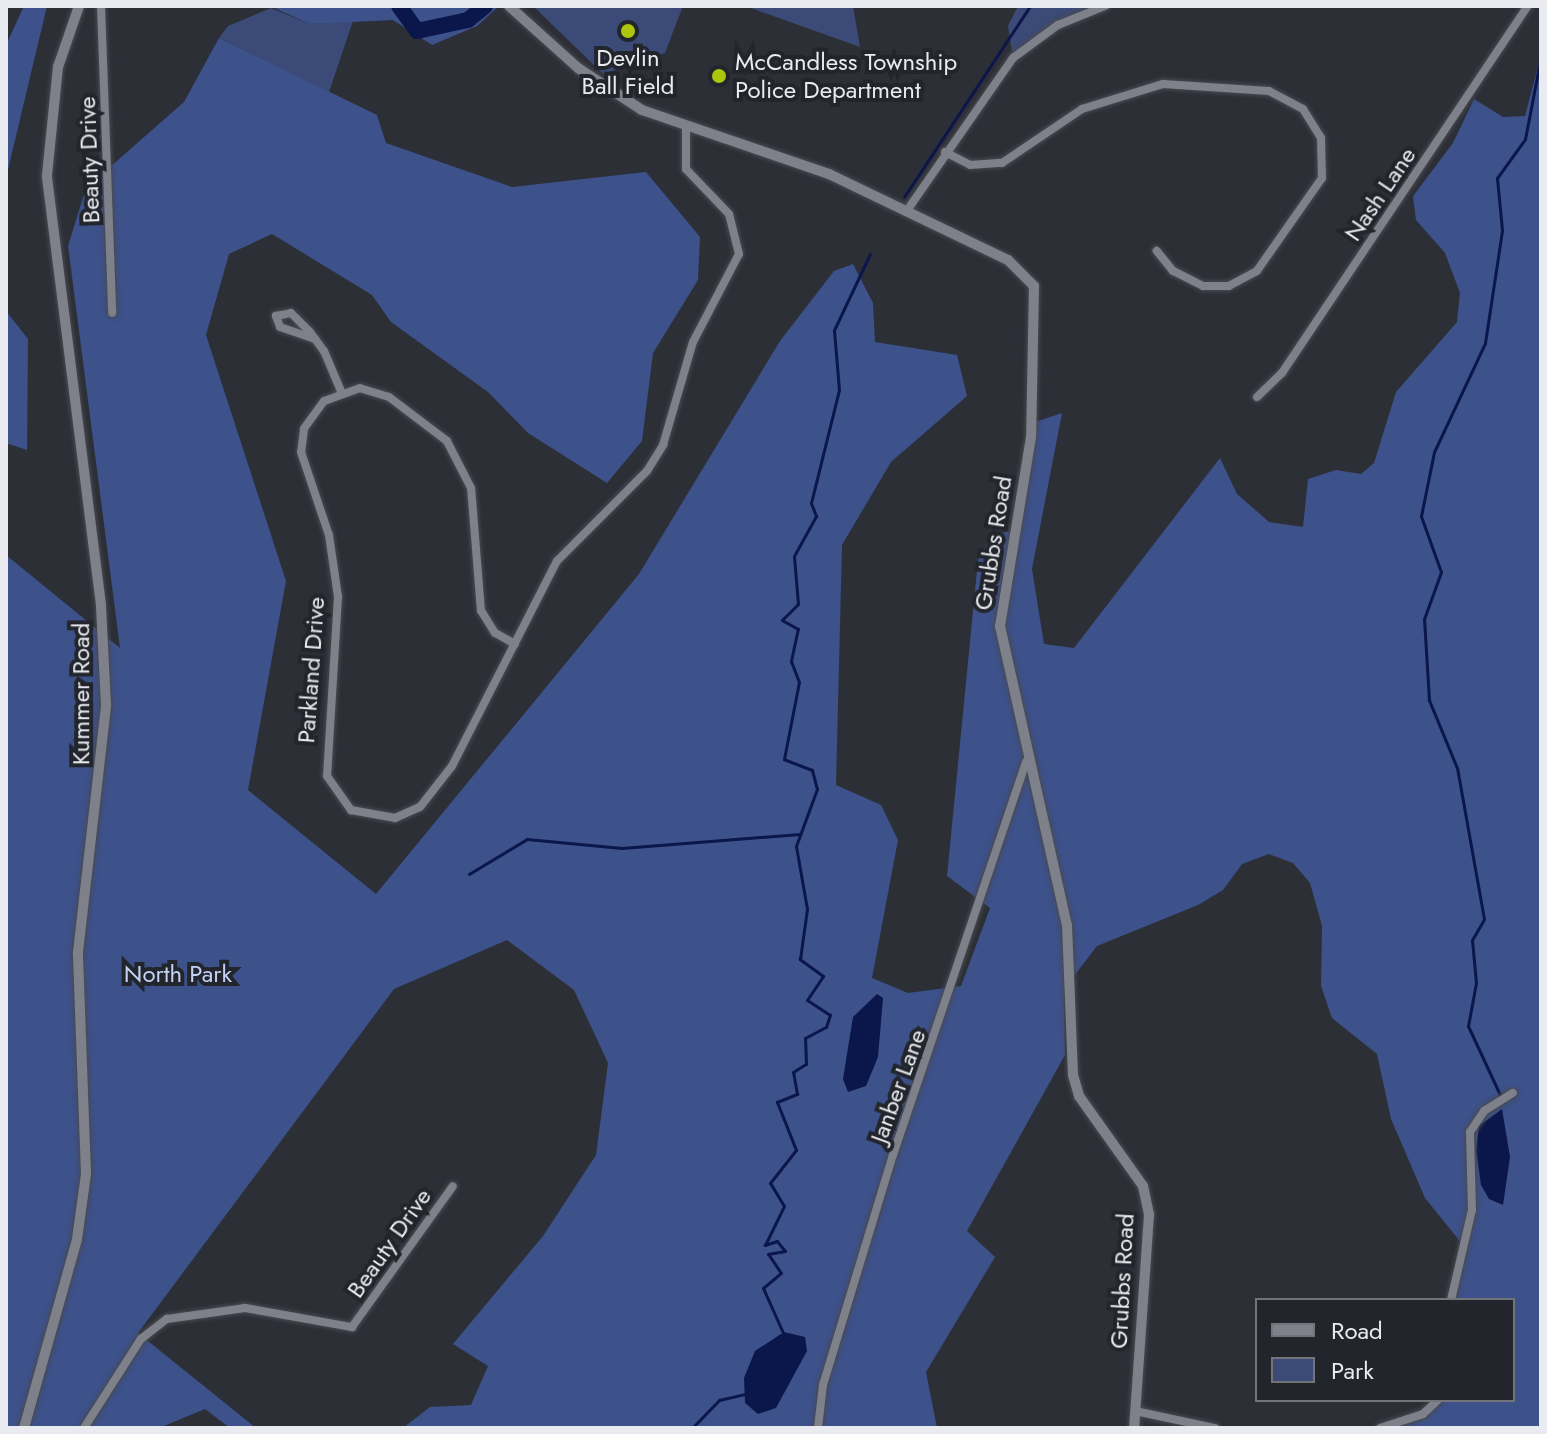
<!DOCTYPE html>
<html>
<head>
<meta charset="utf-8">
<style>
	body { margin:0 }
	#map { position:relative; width:1547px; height:1434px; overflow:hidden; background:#2c2f36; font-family:Jost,sans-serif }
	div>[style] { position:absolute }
	.green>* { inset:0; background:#3b4a76 }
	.forest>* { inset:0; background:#3d518b }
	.water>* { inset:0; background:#0b164a }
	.stream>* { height:3px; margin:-1.5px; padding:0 1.5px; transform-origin:1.5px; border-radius:1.5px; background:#0b164a }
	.river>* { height:16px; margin:-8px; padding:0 8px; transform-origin:8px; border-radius:8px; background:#0b164a }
	.roads { filter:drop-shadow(0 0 2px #484a50) drop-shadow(0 0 2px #484a50) }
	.minor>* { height:8px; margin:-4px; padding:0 4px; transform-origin:4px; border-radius:4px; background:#7e8189 }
	.tertiary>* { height:10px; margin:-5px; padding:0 5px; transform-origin:5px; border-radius:5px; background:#7e8189 }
	.dots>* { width:22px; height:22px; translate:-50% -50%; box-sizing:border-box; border:4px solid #22252c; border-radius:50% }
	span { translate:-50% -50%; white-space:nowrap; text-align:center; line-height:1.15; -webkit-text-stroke:8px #22252c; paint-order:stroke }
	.poi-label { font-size:24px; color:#e9ebf0 }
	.left { translate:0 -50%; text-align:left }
	.street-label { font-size:24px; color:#e9ebf0 }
	.park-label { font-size:24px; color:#c3d1f4 }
	.frame { position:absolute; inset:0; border:8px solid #e9ebf0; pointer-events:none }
	.legend { position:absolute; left:1255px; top:1298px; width:260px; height:104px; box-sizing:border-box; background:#22252c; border:2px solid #72747a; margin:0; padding:10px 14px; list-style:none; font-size:24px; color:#e9ebf0 }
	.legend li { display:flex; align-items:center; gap:16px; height:40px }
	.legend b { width:40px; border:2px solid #72747a }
</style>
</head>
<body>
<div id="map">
	<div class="green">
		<div style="clip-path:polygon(533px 6px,683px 6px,665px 53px,603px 74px)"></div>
		<div style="clip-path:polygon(745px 6px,853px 6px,860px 47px)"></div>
		<div style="clip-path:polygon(1018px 6px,1105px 6px,1073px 17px,1013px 58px,1008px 26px)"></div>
		<div style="clip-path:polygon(271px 8px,310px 24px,353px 21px,329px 92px,219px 38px,228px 26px)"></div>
	</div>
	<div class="forest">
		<div style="clip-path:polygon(24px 6px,47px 6px,6px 178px,6px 45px)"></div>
		<div style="clip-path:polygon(270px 6px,499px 6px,477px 26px,432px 45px,393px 20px,310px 24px)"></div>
		<div style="clip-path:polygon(219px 38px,377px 115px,386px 143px,512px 187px,646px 172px,700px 237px,698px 280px,653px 353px,642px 441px,607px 483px,528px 433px,488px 392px,391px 322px,372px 295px,272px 234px,229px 254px,206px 335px,286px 581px,248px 790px,376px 894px,639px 574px,780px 341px,834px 271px,853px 264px,873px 303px,875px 342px,957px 355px,967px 396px,891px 462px,842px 545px,836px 785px,881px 805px,898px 840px,872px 978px,908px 993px,961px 986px,990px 908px,947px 876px,978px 560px,993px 534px,1014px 531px,1032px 423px,1062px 413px,1032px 569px,1044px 644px,1074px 648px,1220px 458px,1237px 494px,1269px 522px,1303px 527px,1308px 479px,1336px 470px,1361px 474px,1374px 463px,1396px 392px,1457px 322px,1460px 293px,1445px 253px,1416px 220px,1413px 196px,1453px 143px,1474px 99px,1503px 117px,1525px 116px,1541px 55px,1541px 1428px,1380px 1428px,1423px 1414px,1438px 1400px,1513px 1400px,1513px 1300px,1451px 1300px,1463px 1245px,1425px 1198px,1391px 1119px,1377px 1054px,1332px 1018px,1321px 986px,1322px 926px,1310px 883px,1293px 863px,1269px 854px,1242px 864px,1223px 890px,1198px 905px,1097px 946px,1064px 989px,1065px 1055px,967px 1231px,995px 1257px,926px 1372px,937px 1428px,403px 1428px,430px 1407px,471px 1405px,488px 1366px,453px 1344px,543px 1236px,596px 1155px,608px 1063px,574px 990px,507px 940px,394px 989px,138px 1333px,256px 1428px,230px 1428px,205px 1409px,159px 1428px,6px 1428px,6px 555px,120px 648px,68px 246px,86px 188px,184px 102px)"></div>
		<div style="clip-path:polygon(6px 311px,28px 339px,27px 450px,6px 443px)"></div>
	</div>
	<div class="water">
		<div style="clip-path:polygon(877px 994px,883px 998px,878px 1057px,866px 1086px,848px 1092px,843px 1079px,853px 1017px)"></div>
		<div style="clip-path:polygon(1502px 1109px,1510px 1157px,1503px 1205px,1489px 1199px,1481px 1185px,1476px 1150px,1479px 1126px)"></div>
		<div style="clip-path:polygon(784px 1332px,805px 1337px,807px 1351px,776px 1408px,758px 1414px,745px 1403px,744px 1378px,755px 1351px)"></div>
	</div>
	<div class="stream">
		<div style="left:904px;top:197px;width:229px;rotate:-56.6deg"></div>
		<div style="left:469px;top:874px;width:68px;rotate:-31.1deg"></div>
		<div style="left:527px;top:839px;width:95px;rotate:5.4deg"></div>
		<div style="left:622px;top:848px;width:179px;rotate:-4.5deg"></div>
		<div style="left:1501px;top:1097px;width:78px;rotate:-114.9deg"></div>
		<div style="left:1468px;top:1026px;width:44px;rotate:-79.5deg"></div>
		<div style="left:1476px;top:983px;width:43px;rotate:-95.3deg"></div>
		<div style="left:1472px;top:940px;width:24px;rotate:-60deg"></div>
		<div style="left:1484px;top:919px;width:153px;rotate:-100.1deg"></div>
		<div style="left:1457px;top:768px;width:74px;rotate:-112.4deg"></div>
		<div style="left:1429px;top:700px;width:81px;rotate:-93.5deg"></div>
		<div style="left:1424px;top:619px;width:50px;rotate:-70.1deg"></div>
		<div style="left:1441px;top:572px;width:59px;rotate:-109.7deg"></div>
		<div style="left:1421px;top:516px;width:65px;rotate:-78.5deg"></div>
		<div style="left:1434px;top:452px;width:120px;rotate:-64.9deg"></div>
		<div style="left:1485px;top:343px;width:114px;rotate:-81.4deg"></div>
		<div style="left:1502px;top:230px;width:52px;rotate:-95.5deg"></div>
		<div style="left:1497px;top:178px;width:48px;rotate:-54.3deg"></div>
		<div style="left:1525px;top:139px;width:85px;rotate:-79.1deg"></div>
		<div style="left:784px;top:1335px;width:51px;rotate:-114.1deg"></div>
		<div style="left:763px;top:1288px;width:23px;rotate:-40deg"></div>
		<div style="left:781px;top:1273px;width:23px;rotate:-124deg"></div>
		<div style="left:768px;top:1254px;width:17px;rotate:-10deg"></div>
		<div style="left:785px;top:1251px;width:13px;rotate:-129deg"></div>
		<div style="left:777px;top:1241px;width:13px;rotate:162deg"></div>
		<div style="left:765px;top:1245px;width:43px;rotate:-64deg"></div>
		<div style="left:784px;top:1206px;width:27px;rotate:-121deg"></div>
		<div style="left:770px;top:1183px;width:42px;rotate:-51.8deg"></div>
		<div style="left:796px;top:1150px;width:52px;rotate:-111.6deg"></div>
		<div style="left:777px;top:1102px;width:22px;rotate:-22deg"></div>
		<div style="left:797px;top:1094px;width:22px;rotate:-100deg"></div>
		<div style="left:793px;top:1072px;width:15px;rotate:-32deg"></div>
		<div style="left:806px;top:1064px;width:26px;rotate:-92deg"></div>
		<div style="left:805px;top:1038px;width:24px;rotate:-28deg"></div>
		<div style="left:826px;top:1027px;width:13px;rotate:-72deg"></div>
		<div style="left:830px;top:1015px;width:27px;rotate:-147deg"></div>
		<div style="left:807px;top:1000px;width:29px;rotate:-56deg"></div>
		<div style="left:823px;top:976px;width:29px;rotate:-144deg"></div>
		<div style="left:800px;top:959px;width:50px;rotate:-82deg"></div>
		<div style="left:807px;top:909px;width:64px;rotate:-99.9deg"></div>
		<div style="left:796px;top:846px;width:61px;rotate:-69.8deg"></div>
		<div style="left:817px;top:789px;width:20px;rotate:-105deg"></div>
		<div style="left:812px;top:770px;width:30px;rotate:-159deg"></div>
		<div style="left:784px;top:759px;width:78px;rotate:-79deg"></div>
		<div style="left:799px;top:682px;width:22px;rotate:-111deg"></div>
		<div style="left:791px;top:661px;width:33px;rotate:-78deg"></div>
		<div style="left:798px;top:629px;width:18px;rotate:-151deg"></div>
		<div style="left:782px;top:620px;width:23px;rotate:-45deg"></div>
		<div style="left:798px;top:604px;width:48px;rotate:-94.8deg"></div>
		<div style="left:794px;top:556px;width:46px;rotate:-61.2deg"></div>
		<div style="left:816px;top:516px;width:14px;rotate:-111deg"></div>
		<div style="left:811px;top:503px;width:116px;rotate:-76.1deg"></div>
		<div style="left:839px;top:390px;width:60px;rotate:-94.8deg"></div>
		<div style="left:834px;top:330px;width:84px;rotate:-64.7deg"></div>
		<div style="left:692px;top:1428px;width:39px;rotate:-46deg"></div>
		<div style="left:719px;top:1400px;width:26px;rotate:-13deg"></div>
	</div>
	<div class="river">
		<div style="left:399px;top:6px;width:31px;rotate:54deg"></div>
		<div style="left:417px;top:31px;width:52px;rotate:-12.2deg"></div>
		<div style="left:468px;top:20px;width:22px;rotate:-39deg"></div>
	</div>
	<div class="roads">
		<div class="minor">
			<div style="left:101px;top:6px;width:307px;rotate:87.9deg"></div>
			<div style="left:945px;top:152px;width:28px;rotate:27deg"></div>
			<div style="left:970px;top:165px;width:32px;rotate:-4deg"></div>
			<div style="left:1002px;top:163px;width:97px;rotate:-34deg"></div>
			<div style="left:1082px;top:109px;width:85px;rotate:-17.2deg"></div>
			<div style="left:1163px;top:84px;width:106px;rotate:3.8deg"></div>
			<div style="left:1269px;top:91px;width:38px;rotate:28deg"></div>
			<div style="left:1303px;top:109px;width:34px;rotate:58deg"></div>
			<div style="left:1321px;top:138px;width:40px;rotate:88.6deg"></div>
			<div style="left:1322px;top:178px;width:113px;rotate:125deg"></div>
			<div style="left:1257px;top:271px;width:32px;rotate:152deg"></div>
			<div style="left:1229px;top:286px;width:26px;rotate:180deg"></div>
			<div style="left:1203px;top:286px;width:34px;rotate:-153deg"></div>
			<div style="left:1173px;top:271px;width:26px;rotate:-129deg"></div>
			<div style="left:906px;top:212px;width:188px;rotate:-55.2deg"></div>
			<div style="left:1013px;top:58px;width:56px;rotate:-36.3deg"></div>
			<div style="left:1058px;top:25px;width:51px;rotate:-22deg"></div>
			<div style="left:315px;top:339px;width:37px;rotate:-161deg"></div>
			<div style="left:280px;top:327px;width:12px;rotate:-110deg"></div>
			<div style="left:276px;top:316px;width:15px;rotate:-11deg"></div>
			<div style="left:291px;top:313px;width:27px;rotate:45deg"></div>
			<div style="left:310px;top:332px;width:24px;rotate:54deg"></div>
			<div style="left:324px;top:351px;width:43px;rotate:67deg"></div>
			<div style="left:1257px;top:397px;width:35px;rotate:-44deg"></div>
			<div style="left:1282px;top:373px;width:442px;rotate:-56.2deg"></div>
			<div style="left:515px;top:644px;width:23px;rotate:-151deg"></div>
			<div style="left:495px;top:633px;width:26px;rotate:-122deg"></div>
			<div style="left:481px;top:611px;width:123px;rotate:-94.6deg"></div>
			<div style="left:471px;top:488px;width:53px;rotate:-117.1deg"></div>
			<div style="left:447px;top:441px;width:73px;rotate:-142.8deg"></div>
			<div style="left:389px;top:397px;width:30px;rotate:-163deg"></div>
			<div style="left:360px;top:388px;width:38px;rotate:160deg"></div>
			<div style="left:324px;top:401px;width:34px;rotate:126deg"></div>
			<div style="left:304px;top:429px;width:23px;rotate:97deg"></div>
			<div style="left:301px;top:452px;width:88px;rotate:71.4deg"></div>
			<div style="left:329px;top:535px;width:63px;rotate:81.7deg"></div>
			<div style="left:338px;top:597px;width:179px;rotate:93.5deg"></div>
			<div style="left:327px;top:776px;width:42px;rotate:54.8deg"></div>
			<div style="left:351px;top:810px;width:45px;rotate:10.3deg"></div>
			<div style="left:395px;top:818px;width:27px;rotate:-24deg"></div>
			<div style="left:420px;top:807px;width:52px;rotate:-52deg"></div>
			<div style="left:452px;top:766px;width:230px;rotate:-62.9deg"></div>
			<div style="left:557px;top:561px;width:127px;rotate:-45deg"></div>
			<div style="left:647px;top:471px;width:31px;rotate:-58deg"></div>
			<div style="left:663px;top:445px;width:107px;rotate:-73.8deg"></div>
			<div style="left:693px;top:342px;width:99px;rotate:-62.4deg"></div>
			<div style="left:739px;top:254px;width:41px;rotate:-104deg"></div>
			<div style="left:729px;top:214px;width:62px;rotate:-133.7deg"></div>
			<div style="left:686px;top:169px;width:39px;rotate:-90deg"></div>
			<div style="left:1451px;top:1300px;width:92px;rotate:-76.9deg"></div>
			<div style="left:1472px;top:1210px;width:78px;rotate:-91.5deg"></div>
			<div style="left:1470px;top:1132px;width:25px;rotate:-56deg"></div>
			<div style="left:1484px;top:1111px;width:34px;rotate:-32deg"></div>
			<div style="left:1135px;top:1411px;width:82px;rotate:12deg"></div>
			<div style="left:84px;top:1428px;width:106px;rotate:-57.4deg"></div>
			<div style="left:141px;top:1339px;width:33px;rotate:-38deg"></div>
			<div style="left:167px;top:1319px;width:79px;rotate:-8deg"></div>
			<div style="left:245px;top:1308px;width:109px;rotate:10.1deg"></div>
			<div style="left:352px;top:1327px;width:173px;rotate:-54.4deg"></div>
			<div style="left:818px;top:1428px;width:43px;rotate:-83.4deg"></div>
			<div style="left:823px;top:1385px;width:240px;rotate:-73.1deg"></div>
			<div style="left:893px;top:1155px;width:415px;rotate:-71.3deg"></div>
			<div style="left:1380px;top:1428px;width:45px;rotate:-18deg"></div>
			<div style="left:1423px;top:1414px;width:21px;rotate:-43deg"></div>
		</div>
		<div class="tertiary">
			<div style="left:509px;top:6px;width:93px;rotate:41.9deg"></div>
			<div style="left:578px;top:68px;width:77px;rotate:33.3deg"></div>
			<div style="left:642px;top:110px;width:198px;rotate:18.9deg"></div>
			<div style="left:829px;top:174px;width:199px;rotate:25.7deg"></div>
			<div style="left:1008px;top:260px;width:37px;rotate:45deg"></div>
			<div style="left:1034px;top:286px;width:151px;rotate:91.1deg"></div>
			<div style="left:1031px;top:437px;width:192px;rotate:99.3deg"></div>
			<div style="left:1000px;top:626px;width:306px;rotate:77.4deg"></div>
			<div style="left:1067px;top:925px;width:150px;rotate:87.7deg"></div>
			<div style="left:1073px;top:1075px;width:22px;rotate:74deg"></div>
			<div style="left:1079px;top:1096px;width:110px;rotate:54.6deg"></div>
			<div style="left:1143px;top:1186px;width:30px;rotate:78deg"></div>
			<div style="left:1149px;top:1215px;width:214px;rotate:94deg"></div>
			<div style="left:24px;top:1428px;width:196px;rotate:-74.3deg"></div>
			<div style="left:77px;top:1239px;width:66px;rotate:-82.1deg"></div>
			<div style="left:86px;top:1174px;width:222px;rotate:-92.1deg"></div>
			<div style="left:78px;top:952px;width:249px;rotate:-83.5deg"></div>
			<div style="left:106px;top:705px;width:100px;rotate:-92.9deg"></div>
			<div style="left:101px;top:605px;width:433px;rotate:-97.2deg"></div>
			<div style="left:47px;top:175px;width:109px;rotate:-84.2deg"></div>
			<div style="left:58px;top:67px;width:65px;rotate:-71deg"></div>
		</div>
	</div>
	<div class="dots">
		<div style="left:628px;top:31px;background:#adc60d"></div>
		<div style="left:719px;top:76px;background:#adc60d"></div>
	</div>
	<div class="poi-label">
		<span style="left:628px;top:72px">Devlin<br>Ball Field</span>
		<span class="left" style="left:735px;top:76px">McCandless Township<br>Police Department</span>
	</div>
	<div class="street-label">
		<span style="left:89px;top:160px;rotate:-92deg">Beauty Drive</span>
		<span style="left:1380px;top:194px;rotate:-56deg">Nash Lane</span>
		<span style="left:993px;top:543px;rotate:-81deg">Grubbs Road</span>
		<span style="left:311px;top:670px;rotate:-86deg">Parkland Drive</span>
		<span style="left:81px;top:694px;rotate:-90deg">Kummer Road</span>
		<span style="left:898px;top:1086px;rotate:-70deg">Janber Lane</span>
		<span style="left:389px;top:1243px;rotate:-55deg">Beauty Drive</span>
		<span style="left:1122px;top:1281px;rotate:-87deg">Grubbs Road</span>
	</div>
	<div class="park-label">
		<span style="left:178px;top:974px">North Park</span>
	</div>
	<div class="frame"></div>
	<ul class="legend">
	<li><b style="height:10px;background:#7e8189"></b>Road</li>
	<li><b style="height:22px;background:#3b4a76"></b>Park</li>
	</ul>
</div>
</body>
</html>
